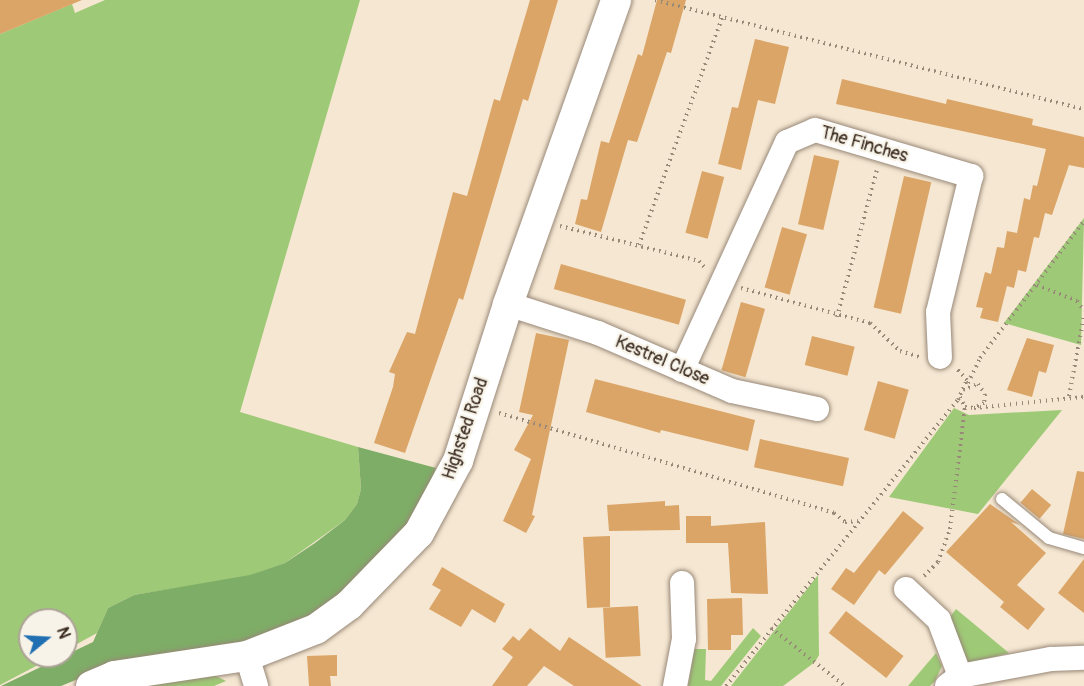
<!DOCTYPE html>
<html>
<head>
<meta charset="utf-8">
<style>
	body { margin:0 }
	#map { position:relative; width:1084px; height:686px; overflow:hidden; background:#f5e7d2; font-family:Pangolin,sans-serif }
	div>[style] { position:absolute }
	.green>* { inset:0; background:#9ec976 }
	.forest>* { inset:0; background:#7ead67 }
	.building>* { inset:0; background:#dba567; transform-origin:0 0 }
	.path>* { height:4px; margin-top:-2px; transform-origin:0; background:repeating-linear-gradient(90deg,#988878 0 1.5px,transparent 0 6px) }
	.roads { filter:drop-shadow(0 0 2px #988878) drop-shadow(0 0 2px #988878) }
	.service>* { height:12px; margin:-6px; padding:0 6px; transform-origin:6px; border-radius:6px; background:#fff }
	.minor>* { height:24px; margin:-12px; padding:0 12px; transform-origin:12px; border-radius:12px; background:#fff }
	.tertiary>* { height:30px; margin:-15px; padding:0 15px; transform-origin:15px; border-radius:15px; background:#fff }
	span { translate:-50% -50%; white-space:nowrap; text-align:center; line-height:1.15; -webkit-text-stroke:4.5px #f7f3e8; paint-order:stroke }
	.street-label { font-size:18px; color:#3b2a1e }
	.north { position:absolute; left:18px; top:608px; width:60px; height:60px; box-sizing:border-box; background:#f7f3e8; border:2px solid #aca397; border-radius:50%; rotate:72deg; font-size:16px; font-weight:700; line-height:24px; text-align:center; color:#3b2a1e }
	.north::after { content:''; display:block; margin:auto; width:21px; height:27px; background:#1f6fb2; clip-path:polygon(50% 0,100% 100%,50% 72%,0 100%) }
</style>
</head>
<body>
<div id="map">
	<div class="green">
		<div style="clip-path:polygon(105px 0,360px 0,240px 412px,358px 447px,361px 489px,357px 504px,345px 520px,285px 563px,246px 577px,134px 595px,108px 608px,97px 633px,66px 650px,66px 620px,30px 620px,30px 656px,55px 656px,0 685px,0 34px,72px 4px,75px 13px)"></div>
		<div style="clip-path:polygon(1084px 218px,1081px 345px,1004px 323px)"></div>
		<div style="clip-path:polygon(954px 408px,969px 415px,1062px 410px,978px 514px,889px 497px)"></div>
		<div style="clip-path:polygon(818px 575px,819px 655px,815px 662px,783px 686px,731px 686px)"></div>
		<div style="clip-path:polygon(956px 609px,1009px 653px,970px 663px,964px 657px,950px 617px)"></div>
		<div style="clip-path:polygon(753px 628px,761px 636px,721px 686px,688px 686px,694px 649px,706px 649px,705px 680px,711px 681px)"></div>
		<div style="clip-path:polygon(936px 653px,942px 666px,935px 681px,930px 686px,908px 686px)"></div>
		<div style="clip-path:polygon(212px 674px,226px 681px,214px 686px,116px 686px)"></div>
	</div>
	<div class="forest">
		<div style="clip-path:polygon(358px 447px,436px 468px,422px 505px,382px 558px,340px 600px,261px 640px,119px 662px,61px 686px,1px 686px,93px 642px,108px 608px,134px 595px,250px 575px,285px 563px,315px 543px,345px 520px,357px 504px,361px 489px)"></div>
	</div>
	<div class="building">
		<div style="clip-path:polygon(0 0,82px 0,0 34px)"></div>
		<div style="clip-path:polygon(530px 0,558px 0,528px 101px,523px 99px,463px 300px,459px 298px,405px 453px,374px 443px,393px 387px,395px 374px,389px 372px,407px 332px,415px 334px,453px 192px,467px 196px,494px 99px,500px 101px)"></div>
		<div style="clip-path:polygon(657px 0,686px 0,671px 53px,667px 52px,637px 142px,628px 140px,601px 232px,575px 224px,581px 199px,587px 200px,601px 141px,609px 143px,638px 54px,642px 56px)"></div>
		<div style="clip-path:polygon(755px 39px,789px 47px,775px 104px,758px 100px,741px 170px,718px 164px,732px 107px,738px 108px)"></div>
		<div style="clip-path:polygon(842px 79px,946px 104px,947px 99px,1033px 119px,1032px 125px,1084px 137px,1084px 168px,1069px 165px,1052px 215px,1045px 213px,1039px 238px,1034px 237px,1026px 272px,1018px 270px,1014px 288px,1007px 286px,998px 322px,980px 318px,983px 308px,976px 307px,985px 272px,991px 274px,997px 247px,1004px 248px,1007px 231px,1017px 233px,1024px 198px,1030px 200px,1033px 185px,1037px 186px,1046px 149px,836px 104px)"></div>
		<div style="left:814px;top:155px;width:26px;height:71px;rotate:13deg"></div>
		<div style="left:702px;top:171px;width:23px;height:64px;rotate:15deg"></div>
		<div style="left:904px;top:176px;width:28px;height:135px;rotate:13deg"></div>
		<div style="left:782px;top:227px;width:26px;height:63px;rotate:16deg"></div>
		<div style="left:561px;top:264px;width:130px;height:26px;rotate:16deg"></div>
		<div style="left:741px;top:302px;width:25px;height:71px;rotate:16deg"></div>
		<div style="clip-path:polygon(536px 333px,569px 340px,532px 515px,535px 516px,526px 533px,503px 521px,531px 459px,514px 450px,533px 415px,519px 412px)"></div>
		<div style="left:812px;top:336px;width:44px;height:30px;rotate:14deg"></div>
		<div style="clip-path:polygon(1027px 338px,1054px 345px,1046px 373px,1039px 371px,1032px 397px,1007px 390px)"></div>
		<div style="clip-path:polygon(595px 379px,755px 420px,748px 451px,661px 430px,660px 433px,586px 412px)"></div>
		<div style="left:878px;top:381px;width:32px;height:51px;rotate:16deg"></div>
		<div style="left:760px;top:439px;width:91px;height:29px;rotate:12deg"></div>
		<div style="clip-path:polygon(1077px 471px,1084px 472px,1084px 539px,1063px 534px)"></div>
		<div style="left:1032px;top:489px;width:25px;height:18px;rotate:40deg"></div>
		<div style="clip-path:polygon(665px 501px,665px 506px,679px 505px,680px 530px,609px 531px,607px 505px)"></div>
		<div style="clip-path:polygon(990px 504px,1020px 525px,1011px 522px,1046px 553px,1017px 585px,1045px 609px,1028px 630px,1000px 607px,1004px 602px,946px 552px)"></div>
		<div style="clip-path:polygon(903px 511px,924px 528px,885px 575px,879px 570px,854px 605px,831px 589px,846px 568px,854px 573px)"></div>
		<div style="clip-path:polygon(686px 516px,711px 516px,711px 526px,765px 522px,768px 594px,731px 593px,728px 543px,686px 543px)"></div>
		<div style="clip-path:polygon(610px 536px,610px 607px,587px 608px,583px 537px)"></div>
		<div style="clip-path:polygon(1084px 559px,1084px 613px,1058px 593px)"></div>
		<div style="clip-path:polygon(442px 567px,505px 604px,495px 623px,472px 609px,461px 627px,429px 609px,441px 590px,432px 585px)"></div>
		<div style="clip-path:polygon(742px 598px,743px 635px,731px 635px,731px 650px,708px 650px,707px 599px)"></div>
		<div style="left:638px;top:606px;width:50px;height:35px;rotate:87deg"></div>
		<div style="left:846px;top:611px;width:73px;height:28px;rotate:38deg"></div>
		<div style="clip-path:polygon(530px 628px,560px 651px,569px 637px,642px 686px,574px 686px,544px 666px,527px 686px,492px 686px,513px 657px,502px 649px,513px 636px,519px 641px)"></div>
		<div style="clip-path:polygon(337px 655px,337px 676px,330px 676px,331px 686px,309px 686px,307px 656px)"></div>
	</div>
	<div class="path">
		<div style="left:655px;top:0;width:443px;rotate:14.3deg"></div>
		<div style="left:560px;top:226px;width:143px;rotate:14.1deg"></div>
		<div style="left:699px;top:261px;width:11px;rotate:49deg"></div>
		<div style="left:639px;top:245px;width:245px;rotate:-69.9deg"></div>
		<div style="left:1037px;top:285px;width:43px;rotate:21.8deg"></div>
		<div style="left:1077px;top:301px;width:12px;rotate:55deg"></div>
		<div style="left:741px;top:288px;width:134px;rotate:15.2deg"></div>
		<div style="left:870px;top:323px;width:41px;rotate:43deg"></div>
		<div style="left:900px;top:351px;width:21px;rotate:17deg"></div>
		<div style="left:837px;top:317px;width:152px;rotate:-74.8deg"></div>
		<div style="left:968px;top:383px;width:28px;rotate:-64deg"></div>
		<div style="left:980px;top:358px;width:172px;rotate:-52.8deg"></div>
		<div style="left:963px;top:390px;width:16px;rotate:-22deg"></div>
		<div style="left:978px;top:384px;width:12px;rotate:55deg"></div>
		<div style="left:985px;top:394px;width:9px;rotate:96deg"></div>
		<div style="left:984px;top:403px;width:11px;rotate:153deg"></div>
		<div style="left:1069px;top:396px;width:81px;rotate:-79.4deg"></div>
		<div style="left:960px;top:397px;width:11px;rotate:63deg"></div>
		<div style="left:965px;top:407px;width:9px;rotate:6deg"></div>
		<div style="left:974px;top:408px;width:111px;rotate:-5.7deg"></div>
		<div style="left:499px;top:413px;width:350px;rotate:16.6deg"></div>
		<div style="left:834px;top:513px;width:14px;rotate:39deg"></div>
		<div style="left:845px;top:522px;width:13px;rotate:-4deg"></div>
		<div style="left:924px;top:576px;width:20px;rotate:-45deg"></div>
		<div style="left:938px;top:562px;width:35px;rotate:-70deg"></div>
		<div style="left:950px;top:529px;width:123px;rotate:-83deg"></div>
		<div style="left:771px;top:628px;width:94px;rotate:38.1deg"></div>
		<div style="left:726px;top:686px;width:368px;rotate:-51deg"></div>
		<div style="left:958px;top:400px;width:22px;rotate:-66deg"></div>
		<div style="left:967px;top:380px;width:15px;rotate:-132deg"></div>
	</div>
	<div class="roads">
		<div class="service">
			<div style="left:1002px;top:499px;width:61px;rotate:39.7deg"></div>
			<div style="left:1049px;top:538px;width:36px;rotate:16deg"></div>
		</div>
		<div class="minor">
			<div style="left:508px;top:304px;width:95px;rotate:17.9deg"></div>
			<div style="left:598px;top:333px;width:146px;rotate:23.4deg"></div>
			<div style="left:732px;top:391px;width:87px;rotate:12deg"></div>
			<div style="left:682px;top:370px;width:251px;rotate:-65.3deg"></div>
			<div style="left:787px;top:142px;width:30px;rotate:-23deg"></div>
			<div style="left:815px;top:130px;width:163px;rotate:16.4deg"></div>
			<div style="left:971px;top:176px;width:140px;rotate:103.6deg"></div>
			<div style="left:938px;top:312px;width:45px;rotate:87.5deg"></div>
			<div style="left:906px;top:589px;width:45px;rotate:43.2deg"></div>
			<div style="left:939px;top:620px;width:60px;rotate:69.4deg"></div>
			<div style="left:247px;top:656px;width:31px;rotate:73deg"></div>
			<div style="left:675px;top:686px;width:48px;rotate:-79.2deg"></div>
			<div style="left:684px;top:639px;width:56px;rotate:-92deg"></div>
			<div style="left:947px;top:686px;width:16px;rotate:-38deg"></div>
			<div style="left:960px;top:676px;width:93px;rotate:-10.6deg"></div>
			<div style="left:1051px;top:659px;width:33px;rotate:-2deg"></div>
		</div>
		<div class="tertiary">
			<div style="left:91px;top:686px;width:25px;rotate:-23deg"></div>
			<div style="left:114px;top:676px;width:134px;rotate:-8.6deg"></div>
			<div style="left:247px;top:656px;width:74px;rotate:-21.4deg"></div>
			<div style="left:316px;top:629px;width:41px;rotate:-36deg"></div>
			<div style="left:349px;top:605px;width:100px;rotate:-45.8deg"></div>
			<div style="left:419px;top:533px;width:82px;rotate:-61.6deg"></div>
			<div style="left:458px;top:461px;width:165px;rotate:-72.3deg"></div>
			<div style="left:508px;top:304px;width:323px;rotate:-70.4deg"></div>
		</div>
	</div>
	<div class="street-label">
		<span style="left:864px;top:145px;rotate:16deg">The Finches</span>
		<span style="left:662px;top:361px;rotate:23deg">Kestrel Close</span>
		<span style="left:466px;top:429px;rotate:-71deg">Highsted Road</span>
	</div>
	<div class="north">N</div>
</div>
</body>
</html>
